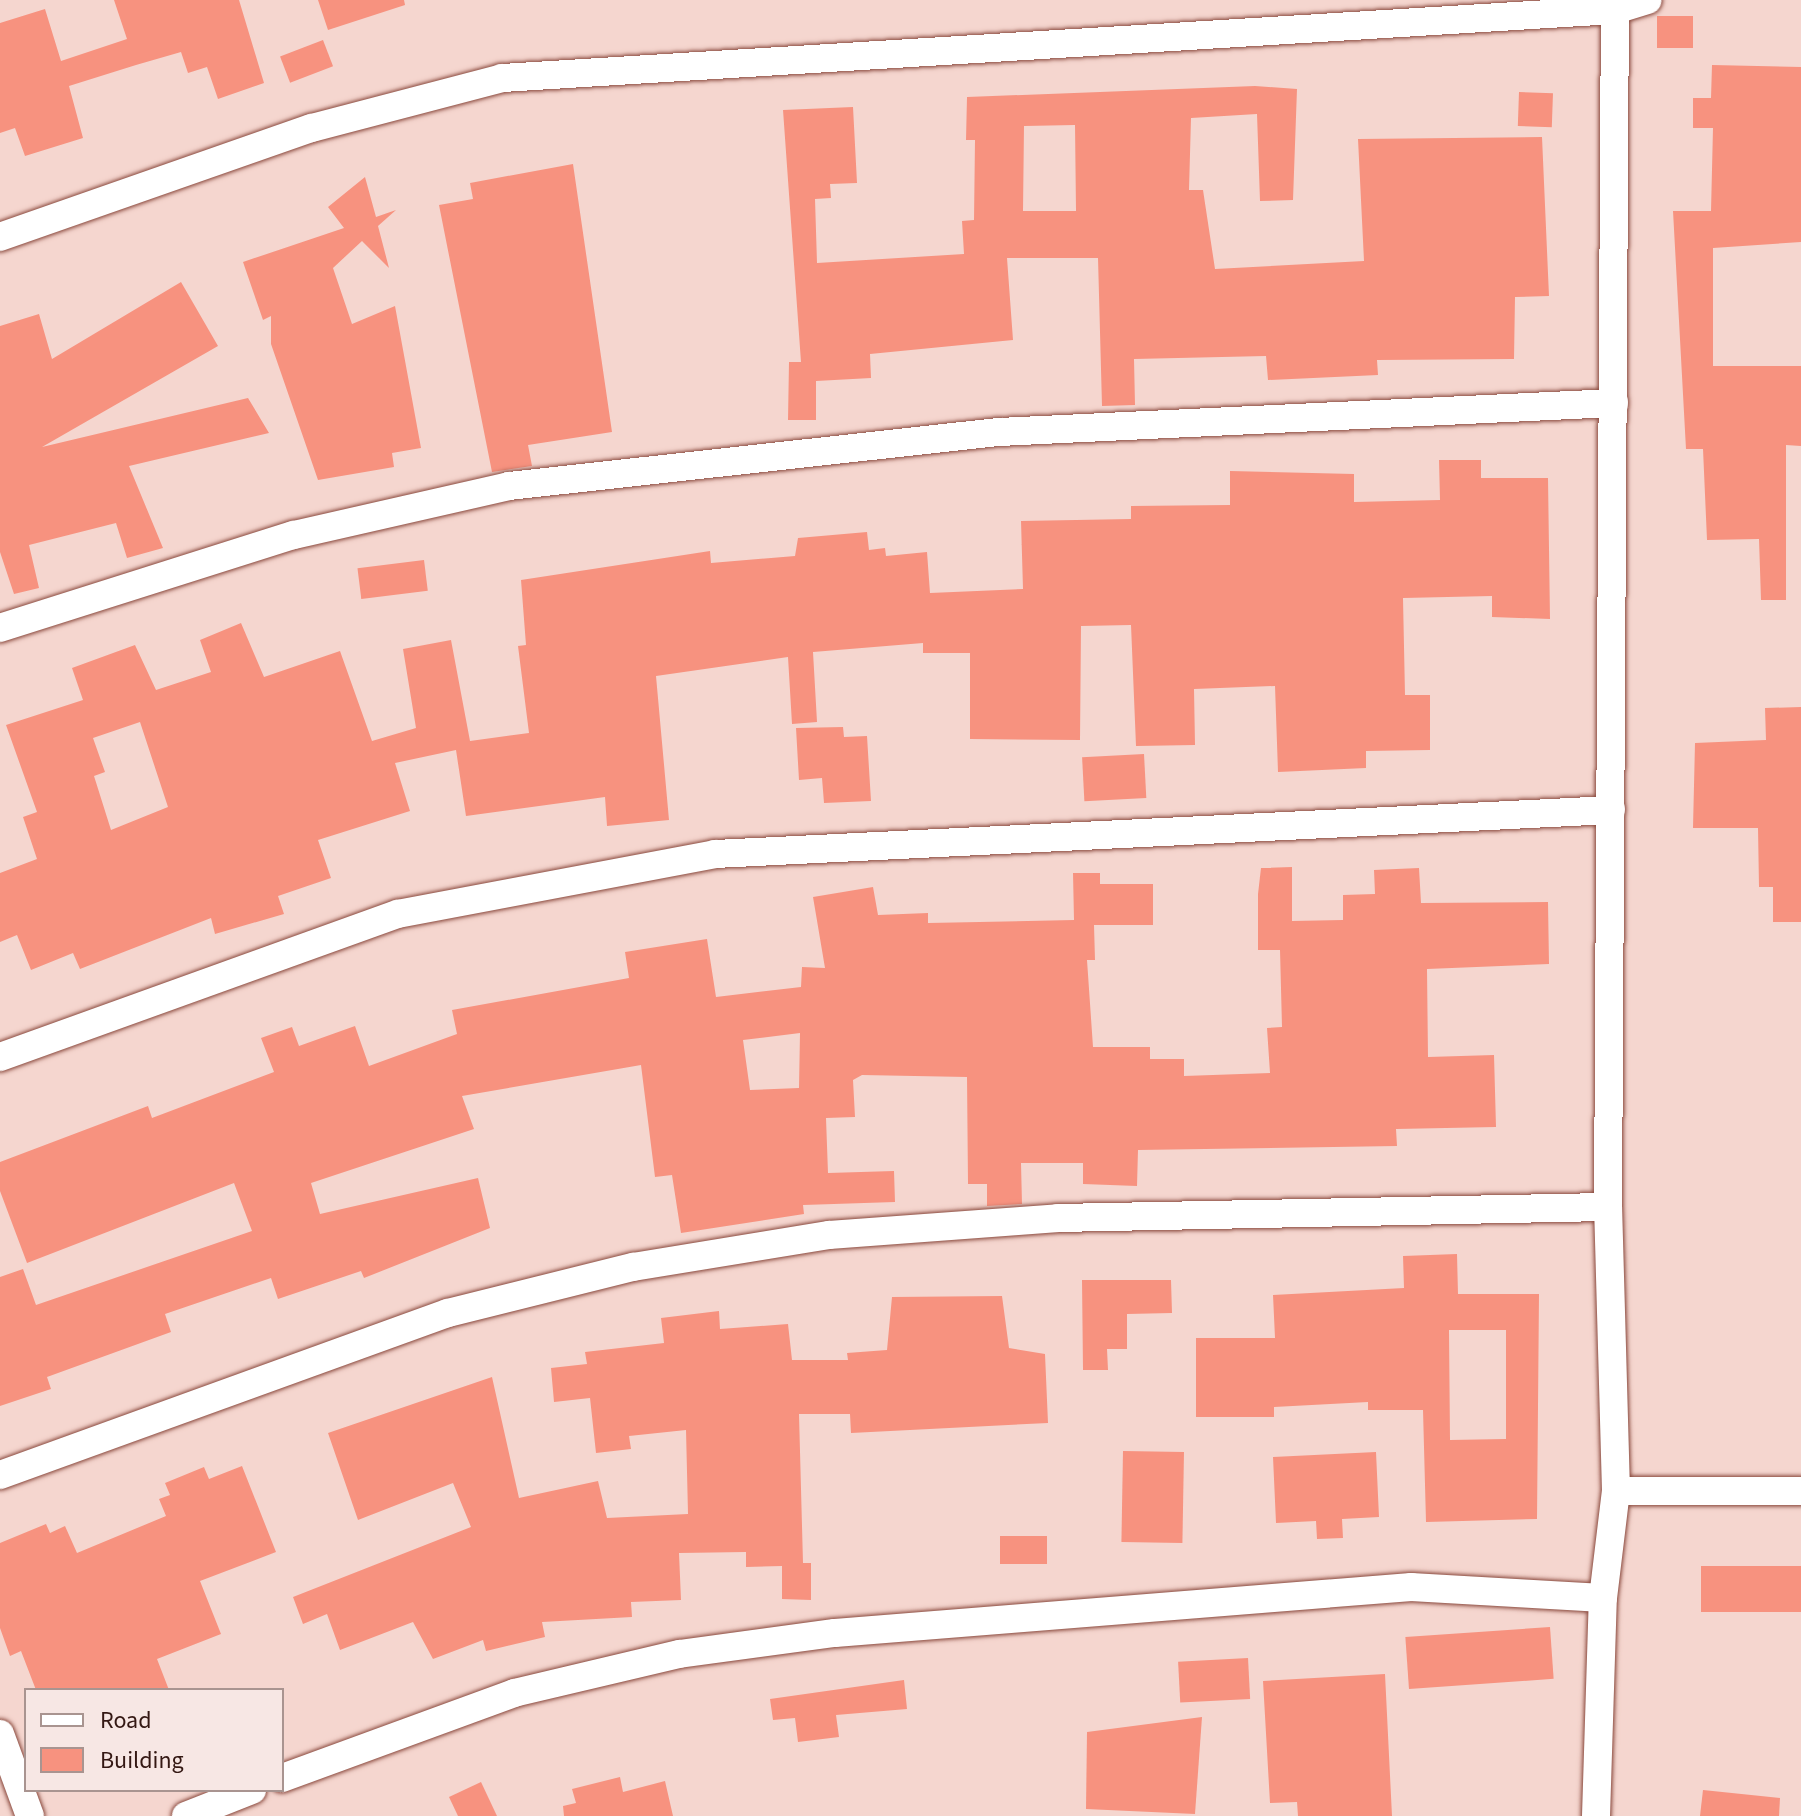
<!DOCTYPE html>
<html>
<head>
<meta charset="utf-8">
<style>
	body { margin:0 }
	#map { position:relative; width:1801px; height:1816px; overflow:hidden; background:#f5d6cf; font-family:"Source Sans 3",sans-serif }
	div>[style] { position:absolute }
	.building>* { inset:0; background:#f7927f; transform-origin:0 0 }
	.roads { filter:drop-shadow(0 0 2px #8a493d) drop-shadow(0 0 2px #8a493d) }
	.minor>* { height:28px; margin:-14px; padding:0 14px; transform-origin:14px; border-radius:14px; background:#fff }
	span { translate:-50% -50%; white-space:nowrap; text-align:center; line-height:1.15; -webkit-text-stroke:6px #f7e7e4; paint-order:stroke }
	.legend { position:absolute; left:24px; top:1688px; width:260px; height:104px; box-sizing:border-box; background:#f7e7e4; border:2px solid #a99490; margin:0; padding:10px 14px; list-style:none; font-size:24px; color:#341813 }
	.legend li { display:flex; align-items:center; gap:16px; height:40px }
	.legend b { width:40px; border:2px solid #a99490 }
</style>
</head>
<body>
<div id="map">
	<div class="building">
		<div style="clip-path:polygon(114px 0,239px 0,264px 83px,218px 99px,207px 67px,188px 73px,181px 52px,136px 65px,69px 86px,83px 138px,25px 156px,15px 128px,0 133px,0 23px,45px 9px,61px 61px,127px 39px)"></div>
		<div style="clip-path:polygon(318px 0,404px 0,405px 5px,328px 30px)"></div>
		<div style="left:1693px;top:16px;width:32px;height:36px;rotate:90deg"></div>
		<div style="left:323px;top:40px;width:28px;height:46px;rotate:69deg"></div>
		<div style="clip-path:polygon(1712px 65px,1801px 67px,1801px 242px,1713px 248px,1713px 366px,1801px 366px,1801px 446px,1786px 445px,1786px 600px,1761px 600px,1759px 539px,1707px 540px,1703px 449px,1686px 449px,1673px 211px,1711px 211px,1713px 128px,1693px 128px,1693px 98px,1711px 98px)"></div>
		<div style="clip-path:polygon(evenodd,1255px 86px,1297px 89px,1293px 200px,1260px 201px,1257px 114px,1191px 118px,1189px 190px,1203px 190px,1215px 269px,1364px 261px,1358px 139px,1542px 137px,1549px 296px,1515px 297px,1514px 359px,1377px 360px,1378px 375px,1268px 380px,1266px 356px,1134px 359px,1135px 405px,1102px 406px,1098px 258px,1007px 258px,1013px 340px,870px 354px,871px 378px,816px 381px,816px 420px,788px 420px,789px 362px,801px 362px,783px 110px,853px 107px,857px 183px,830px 184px,831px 198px,815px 199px,817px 263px,964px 254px,962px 221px,974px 220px,975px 140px,966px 140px,967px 97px,1255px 86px,1075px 125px,1076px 211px,1023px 211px,1024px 126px,1075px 125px)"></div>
		<div style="left:1519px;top:92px;width:34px;height:34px;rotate:2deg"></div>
		<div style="clip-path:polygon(573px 164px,612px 432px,528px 445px,532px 466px,492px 472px,439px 205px,473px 199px,470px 183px)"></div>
		<div style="clip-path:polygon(365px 177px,376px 217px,396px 210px,378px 226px,389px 268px,362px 241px,333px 268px,352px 324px,395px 306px,421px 448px,392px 453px,394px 467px,318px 480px,271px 344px,271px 316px,263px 320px,243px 262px,344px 228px,328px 207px)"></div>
		<div style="clip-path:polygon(181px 282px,218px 346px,42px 447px,248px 398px,269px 433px,129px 466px,163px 548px,127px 558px,116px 523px,29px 545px,39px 588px,14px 594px,0 552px,0 326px,39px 314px,52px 359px)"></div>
		<div style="clip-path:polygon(evenodd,1439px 460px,1481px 460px,1481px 478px,1548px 478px,1550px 619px,1492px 617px,1492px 596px,1403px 598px,1405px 695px,1430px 695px,1430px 750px,1366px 751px,1366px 768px,1278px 772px,1275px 686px,1194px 689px,1195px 745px,1136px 746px,1131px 625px,1081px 626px,1080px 740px,970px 739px,970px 653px,923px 653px,923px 643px,813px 652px,817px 722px,792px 724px,788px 657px,656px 676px,669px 820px,607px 826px,605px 797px,466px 816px,456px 750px,395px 763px,410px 811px,318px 840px,331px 878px,278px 896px,284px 914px,215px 934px,211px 918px,80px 969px,73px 953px,31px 970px,17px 935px,0 942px,0 873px,37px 859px,23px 817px,37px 812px,6px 725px,83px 700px,72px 668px,135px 645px,156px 690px,211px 672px,200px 640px,241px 623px,264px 677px,340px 651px,372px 741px,416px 728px,403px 649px,451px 640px,470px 741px,529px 733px,518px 646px,526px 645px,521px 580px,710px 551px,711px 563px,795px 556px,798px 538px,867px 532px,869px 550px,885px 548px,886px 556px,927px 552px,930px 593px,1023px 589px,1021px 521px,1131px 519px,1131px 506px,1230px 505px,1230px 471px,1354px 474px,1354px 502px,1440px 500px,1439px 460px,140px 722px,168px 807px,111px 830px,94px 776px,105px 772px,93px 738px,140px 722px)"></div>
		<div style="left:424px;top:560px;width:31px;height:67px;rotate:83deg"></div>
		<div style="clip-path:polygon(1801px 707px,1801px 922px,1773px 922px,1773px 887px,1759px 887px,1758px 828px,1693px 828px,1695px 743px,1766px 740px,1765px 708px)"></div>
		<div style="clip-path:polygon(843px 727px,844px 737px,867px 736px,871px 801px,824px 803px,822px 778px,799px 780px,796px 728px)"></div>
		<div style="left:1144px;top:754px;width:44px;height:62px;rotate:87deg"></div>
		<div style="clip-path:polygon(evenodd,1292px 867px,1292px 921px,1343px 920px,1343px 895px,1375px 894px,1374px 870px,1419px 868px,1421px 903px,1548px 902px,1549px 964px,1427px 969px,1428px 1057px,1494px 1055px,1496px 1127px,1396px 1129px,1397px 1146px,1138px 1150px,1137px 1186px,1083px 1184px,1083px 1163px,1021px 1163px,1022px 1204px,987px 1206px,987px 1184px,968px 1184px,967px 1077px,862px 1075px,853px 1080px,855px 1117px,826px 1118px,828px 1173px,894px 1171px,895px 1202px,803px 1205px,804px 1214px,681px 1233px,672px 1175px,655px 1177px,641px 1065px,462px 1096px,474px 1129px,311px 1183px,320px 1214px,478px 1178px,490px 1228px,364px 1278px,361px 1271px,278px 1299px,271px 1278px,165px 1314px,171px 1332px,47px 1377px,51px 1389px,0 1406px,0 1277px,23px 1269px,36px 1305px,252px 1231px,234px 1183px,27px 1263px,0 1191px,0 1162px,148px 1106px,152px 1118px,274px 1072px,261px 1038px,292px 1027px,299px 1046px,355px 1026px,369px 1066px,457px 1034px,452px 1010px,629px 978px,625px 952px,707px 939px,716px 997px,801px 987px,802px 967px,825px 968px,813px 897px,873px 887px,878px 915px,928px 913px,928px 923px,1074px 920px,1073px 873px,1100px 873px,1100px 884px,1153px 884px,1153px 925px,1094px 925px,1095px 960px,1087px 960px,1093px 1047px,1150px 1047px,1150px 1059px,1184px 1059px,1184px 1076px,1270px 1073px,1267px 1028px,1282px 1027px,1280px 950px,1258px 950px,1258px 894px,1261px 868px,1292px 867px,800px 1033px,799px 1088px,750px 1090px,743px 1040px,800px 1033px)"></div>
		<div style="clip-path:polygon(evenodd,1457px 1254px,1458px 1294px,1539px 1294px,1537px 1519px,1426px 1522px,1423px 1410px,1368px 1410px,1368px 1402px,1274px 1407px,1274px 1417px,1196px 1417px,1196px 1338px,1275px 1338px,1273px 1295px,1404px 1288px,1403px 1256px,1457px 1254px,1449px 1330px,1506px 1330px,1506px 1439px,1450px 1440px,1449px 1330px)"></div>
		<div style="clip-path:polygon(1082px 1280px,1171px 1280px,1172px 1313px,1127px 1314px,1127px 1349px,1107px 1349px,1108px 1370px,1083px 1370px)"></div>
		<div style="clip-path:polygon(1002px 1296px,1009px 1348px,1045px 1354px,1048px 1423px,851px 1433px,850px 1414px,799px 1414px,803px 1563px,811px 1563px,811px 1600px,782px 1599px,782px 1566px,746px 1567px,746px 1552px,679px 1553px,681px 1600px,631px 1602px,632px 1617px,542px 1622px,545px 1637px,486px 1651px,483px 1640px,433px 1659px,413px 1622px,340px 1650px,327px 1614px,303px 1624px,293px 1597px,471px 1527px,453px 1483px,358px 1520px,328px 1433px,492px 1377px,519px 1498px,598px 1481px,607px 1518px,688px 1514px,686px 1430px,629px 1436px,631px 1449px,596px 1453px,590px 1398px,554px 1402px,551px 1368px,587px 1364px,585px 1352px,664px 1343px,661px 1318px,719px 1311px,720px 1329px,788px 1324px,792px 1360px,848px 1360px,847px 1353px,887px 1350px,892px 1297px)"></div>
		<div style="left:1123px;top:1451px;width:61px;height:91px;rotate:1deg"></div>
		<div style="clip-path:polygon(1376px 1452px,1379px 1517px,1342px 1519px,1343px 1538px,1317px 1539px,1316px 1521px,1276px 1523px,1273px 1457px)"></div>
		<div style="clip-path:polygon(242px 1466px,276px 1552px,200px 1581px,221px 1634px,157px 1659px,169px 1690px,36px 1690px,21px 1651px,10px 1656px,0 1628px,0 1543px,46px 1524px,50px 1533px,65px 1526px,77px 1553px,166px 1516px,159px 1499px,170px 1495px,165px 1483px,204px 1467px,209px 1479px)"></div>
		<div style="left:1000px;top:1536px;width:47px;height:28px"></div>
		<div style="left:1801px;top:1566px;width:46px;height:100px;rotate:90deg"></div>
		<div style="left:1550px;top:1627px;width:52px;height:145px;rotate:86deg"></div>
		<div style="left:1248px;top:1658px;width:41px;height:70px;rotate:87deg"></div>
		<div style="clip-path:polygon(1385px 1674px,1392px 1816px,1298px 1816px,1297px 1802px,1270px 1803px,1263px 1681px)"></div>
		<div style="clip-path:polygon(904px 1680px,907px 1709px,836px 1715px,839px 1737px,798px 1742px,795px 1718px,773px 1720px,770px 1699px)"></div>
		<div style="clip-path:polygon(1202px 1717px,1195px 1814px,1086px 1809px,1087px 1732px)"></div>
		<div style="clip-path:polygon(620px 1777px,623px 1792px,665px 1781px,673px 1816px,564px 1816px,563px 1806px,576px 1803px,572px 1789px)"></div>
		<div style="clip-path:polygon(481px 1782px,497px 1816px,458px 1816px,449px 1797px)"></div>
		<div style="clip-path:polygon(1703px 1790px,1780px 1798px,1779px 1816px,1700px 1816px)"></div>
	</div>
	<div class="roads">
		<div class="minor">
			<div style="left:0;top:237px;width:330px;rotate:-19.3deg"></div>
			<div style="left:312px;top:128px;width:196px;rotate:-14.7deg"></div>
			<div style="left:502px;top:78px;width:1115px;rotate:-3.5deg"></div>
			<div style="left:1615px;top:10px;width:34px;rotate:-17deg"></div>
			<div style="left:0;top:628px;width:308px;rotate:-17.6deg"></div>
			<div style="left:294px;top:535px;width:221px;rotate:-12.8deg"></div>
			<div style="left:509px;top:486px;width:493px;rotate:-6.3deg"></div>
			<div style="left:999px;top:432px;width:616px;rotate:-2.7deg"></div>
			<div style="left:0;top:1057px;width:423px;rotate:-19.8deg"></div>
			<div style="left:398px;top:914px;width:323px;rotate:-10.7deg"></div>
			<div style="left:715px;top:854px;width:897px;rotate:-2.81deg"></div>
			<div style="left:0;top:1475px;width:476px;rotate:-19.9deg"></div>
			<div style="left:448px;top:1313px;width:191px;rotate:-14deg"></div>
			<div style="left:633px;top:1267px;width:199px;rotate:-9.3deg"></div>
			<div style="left:829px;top:1235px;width:230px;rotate:-4.2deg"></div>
			<div style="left:1058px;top:1218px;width:550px;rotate:-1.15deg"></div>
			<div style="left:1616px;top:1491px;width:185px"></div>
			<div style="left:0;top:1734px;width:87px;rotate:69.9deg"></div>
			<div style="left:282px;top:1778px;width:247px;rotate:-20.1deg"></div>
			<div style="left:514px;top:1693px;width:170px;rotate:-13.3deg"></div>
			<div style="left:679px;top:1654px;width:157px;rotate:-7.7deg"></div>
			<div style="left:835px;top:1633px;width:578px;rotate:-4.57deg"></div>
			<div style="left:1411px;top:1587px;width:192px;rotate:3.3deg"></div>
			<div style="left:186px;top:1816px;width:71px;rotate:-21.5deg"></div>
			<div style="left:1596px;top:1816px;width:218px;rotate:-88.2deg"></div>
			<div style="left:1603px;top:1598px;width:108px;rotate:-83.1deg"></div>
			<div style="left:1616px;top:1491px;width:284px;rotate:-91.6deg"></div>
			<div style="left:1608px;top:1207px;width:1207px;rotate:-89.67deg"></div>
		</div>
	</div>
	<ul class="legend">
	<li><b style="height:10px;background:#fff"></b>Road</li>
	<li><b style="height:22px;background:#f7927f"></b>Building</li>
	</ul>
</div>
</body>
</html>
